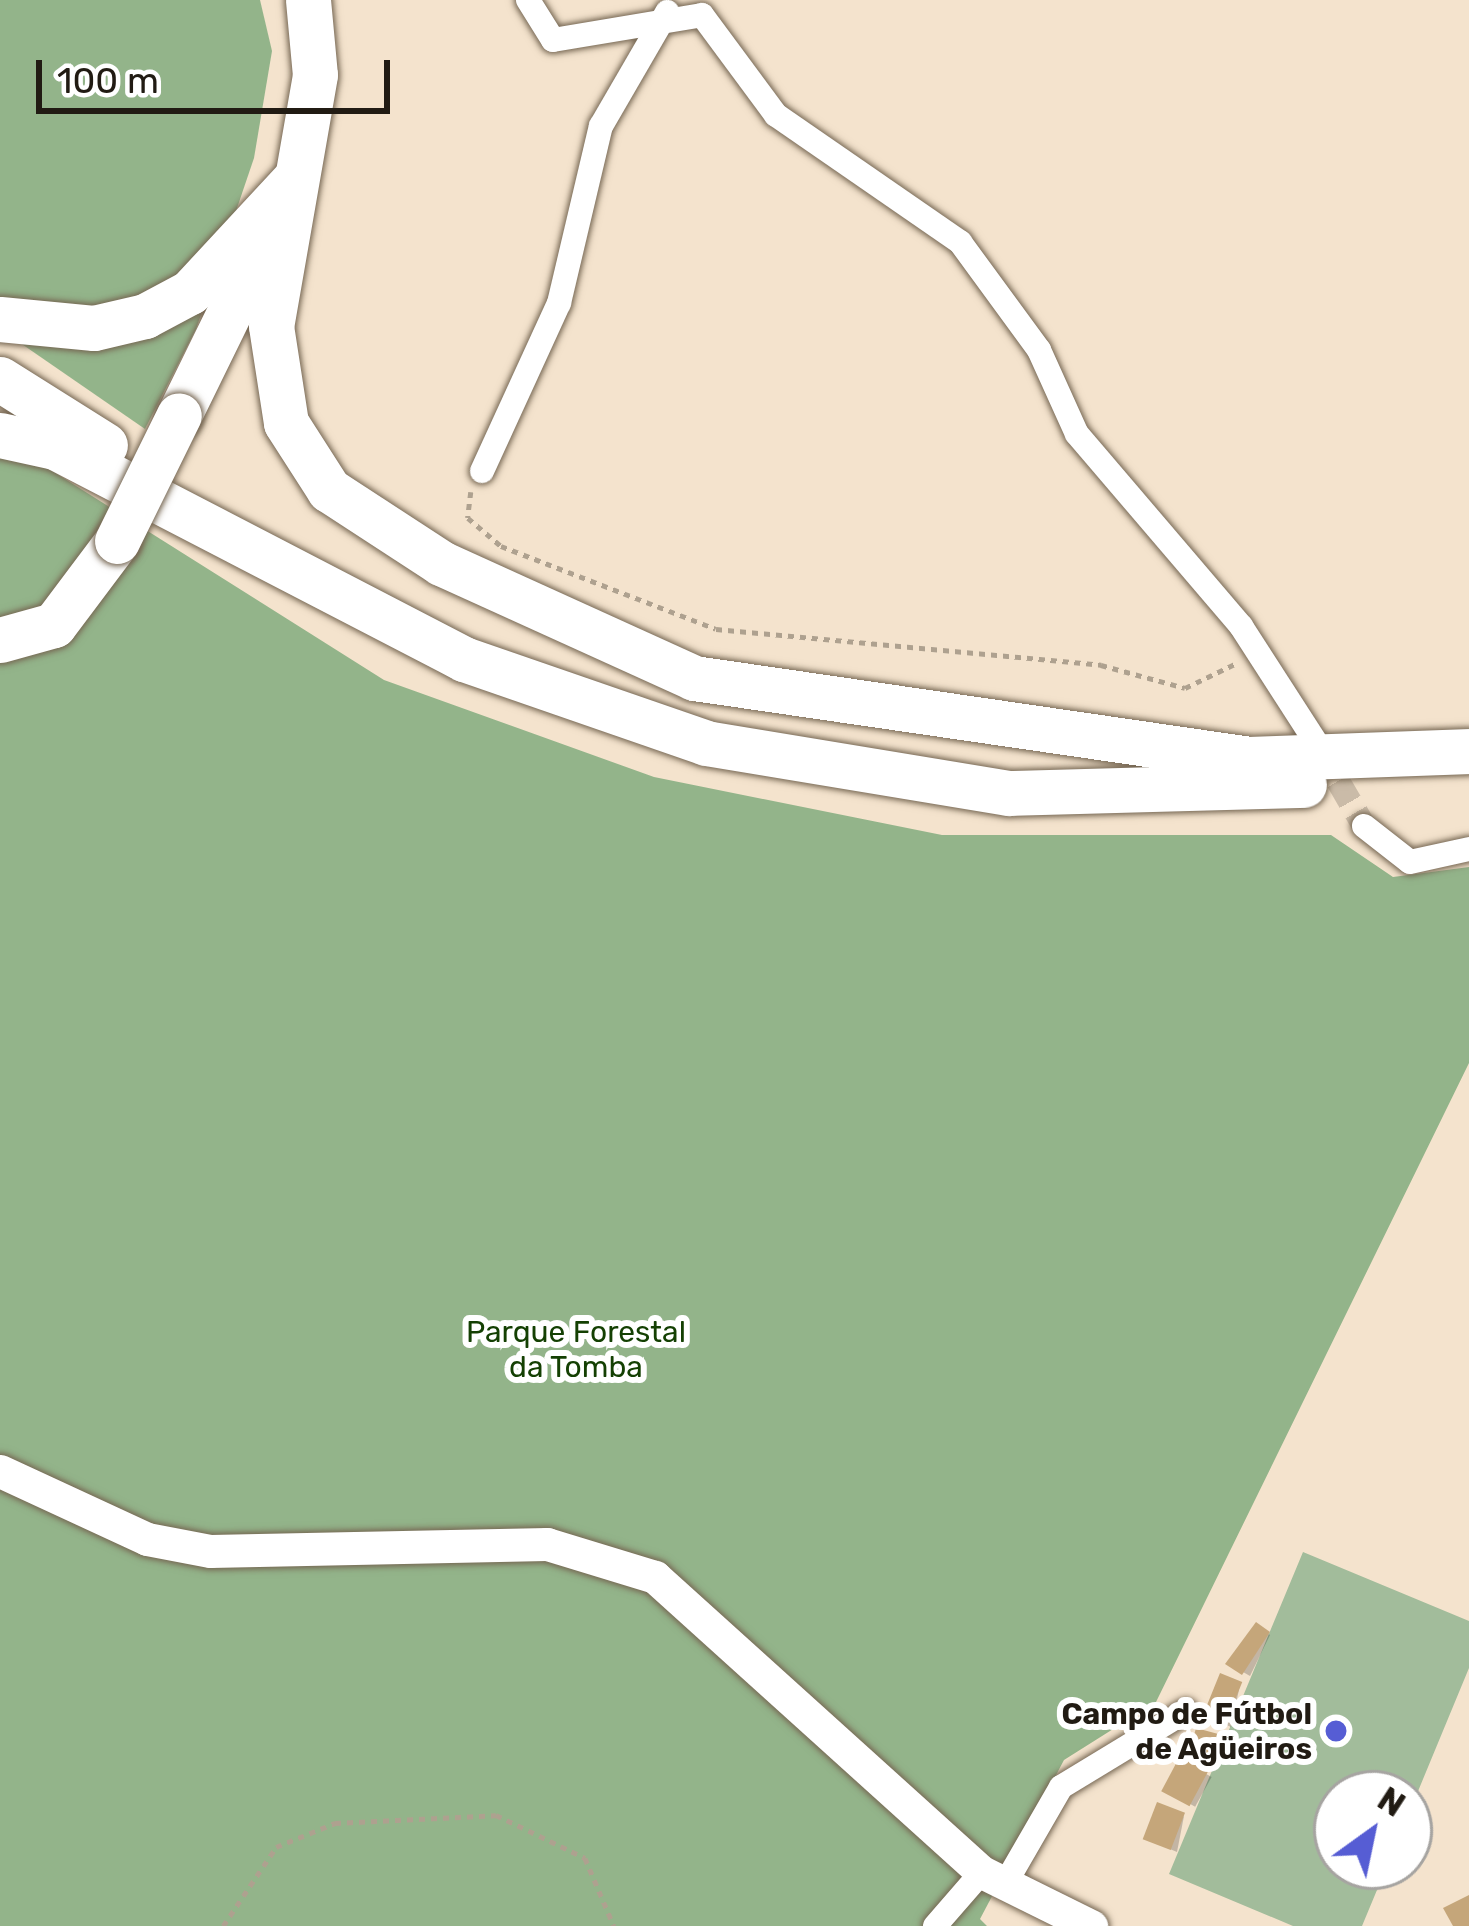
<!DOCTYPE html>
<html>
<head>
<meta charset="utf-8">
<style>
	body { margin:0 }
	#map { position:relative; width:1469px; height:1926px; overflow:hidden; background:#f4e3cd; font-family:Rubik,sans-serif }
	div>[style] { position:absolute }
	.green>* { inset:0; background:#a2bc9b }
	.forest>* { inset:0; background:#93b48a }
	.shadow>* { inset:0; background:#0003; transform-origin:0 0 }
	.building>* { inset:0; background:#c5a67a; transform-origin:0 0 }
	.street-tunnel>* { height:24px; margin-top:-12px; transform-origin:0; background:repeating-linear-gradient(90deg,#cabba8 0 24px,transparent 0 36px) }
	.path>* { height:4.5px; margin-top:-2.25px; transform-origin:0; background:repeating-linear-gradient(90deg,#aea18f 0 6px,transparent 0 12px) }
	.roads { filter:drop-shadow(0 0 3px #766753) drop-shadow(0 0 3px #766753) }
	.street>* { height:24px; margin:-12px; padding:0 12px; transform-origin:12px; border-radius:12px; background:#fff }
	.secondary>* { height:33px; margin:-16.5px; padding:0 16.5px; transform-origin:16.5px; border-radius:16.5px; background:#fff }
	.highway>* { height:45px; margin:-22.5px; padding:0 22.5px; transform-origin:22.5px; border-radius:22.5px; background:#fff }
	.bridges { filter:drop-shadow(0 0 3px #766753) drop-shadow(0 0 3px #766753) }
	.highway-bridge>* { height:45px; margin:-22.5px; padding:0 22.5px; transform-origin:22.5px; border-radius:22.5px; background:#fff }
	.dots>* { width:33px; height:33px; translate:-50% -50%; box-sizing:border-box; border:6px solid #fff; border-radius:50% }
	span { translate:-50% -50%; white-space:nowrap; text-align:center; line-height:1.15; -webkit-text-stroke:12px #fff; paint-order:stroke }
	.park-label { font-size:30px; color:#144003 }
	.poi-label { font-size:30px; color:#211b13; font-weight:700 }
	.right { translate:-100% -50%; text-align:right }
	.north { position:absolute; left:1313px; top:1770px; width:120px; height:120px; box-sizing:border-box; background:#fff; border:3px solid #a6a4a1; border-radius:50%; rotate:33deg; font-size:33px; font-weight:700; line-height:48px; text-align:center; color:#211b13 }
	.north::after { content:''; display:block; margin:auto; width:42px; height:54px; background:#565dd4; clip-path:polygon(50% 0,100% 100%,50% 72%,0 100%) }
	.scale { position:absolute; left:36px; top:60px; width:354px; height:54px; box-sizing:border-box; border:6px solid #211b13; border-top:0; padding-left:15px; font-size:36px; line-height:42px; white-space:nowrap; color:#211b13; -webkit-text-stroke:9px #fff; paint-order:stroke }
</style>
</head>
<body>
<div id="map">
	<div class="green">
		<div style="clip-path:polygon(1303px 1552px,1469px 1621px,1469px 1668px,1409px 1813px,1409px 1794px,1337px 1794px,1337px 1866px,1387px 1866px,1362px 1926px,1293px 1926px,1169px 1874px)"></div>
	</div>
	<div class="forest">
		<div style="clip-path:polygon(0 0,260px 0,272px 51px,254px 158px,196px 329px,145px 429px,0 329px)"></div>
		<div style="clip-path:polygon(0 438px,384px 680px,654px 777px,942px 835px,1331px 835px,1393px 877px,1469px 867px,1469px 1063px,1156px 1702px,1064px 1760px,980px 1919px,987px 1926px,0 1926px)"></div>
	</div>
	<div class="shadow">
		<div style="clip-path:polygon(1257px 1626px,1270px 1635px,1250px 1676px,1229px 1664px)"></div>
		<div style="clip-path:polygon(1240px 1685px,1231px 1727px,1212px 1719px)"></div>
		<div style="clip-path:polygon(1218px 1737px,1218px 1763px,1198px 1757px)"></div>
		<div style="left:1181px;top:1760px;width:35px;height:34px;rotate:29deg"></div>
		<div style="clip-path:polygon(1184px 1816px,1177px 1852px,1153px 1842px)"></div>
	</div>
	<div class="building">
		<div style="clip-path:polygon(1256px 1622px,1270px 1632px,1242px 1675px,1225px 1664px)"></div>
		<div style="left:1220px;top:1673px;width:24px;height:48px;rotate:22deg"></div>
		<div style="left:1196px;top:1728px;width:24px;height:28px;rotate:15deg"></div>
		<div style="left:1180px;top:1756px;width:32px;height:40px;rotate:28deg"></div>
		<div style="left:1157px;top:1802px;width:30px;height:40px;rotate:21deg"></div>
		<div style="clip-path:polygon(1469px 1895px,1469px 1926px,1453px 1926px,1443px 1908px)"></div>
	</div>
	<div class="street-tunnel">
		<div style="left:1320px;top:750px;width:88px;rotate:59.9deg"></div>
	</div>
	<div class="path">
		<div style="left:471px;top:492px;width:26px;rotate:97deg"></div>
		<div style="left:468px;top:518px;width:43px;rotate:40.3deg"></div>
		<div style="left:501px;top:546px;width:230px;rotate:21.1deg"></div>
		<div style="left:716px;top:629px;width:387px;rotate:5.3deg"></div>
		<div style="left:1101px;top:665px;width:87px;rotate:15.3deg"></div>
		<div style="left:1185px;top:688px;width:58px;rotate:-25.7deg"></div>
		<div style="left:223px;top:1926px;width:95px;rotate:-56.1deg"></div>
		<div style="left:276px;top:1847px;width:64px;rotate:-22.1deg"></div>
		<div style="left:335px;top:1823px;width:161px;rotate:-2.8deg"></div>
		<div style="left:496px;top:1815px;width:99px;rotate:25.8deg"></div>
		<div style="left:585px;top:1858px;width:74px;rotate:66.9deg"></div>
	</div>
	<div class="roads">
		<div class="street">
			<div style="left:528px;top:0;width:47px;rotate:58deg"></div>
			<div style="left:553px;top:40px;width:151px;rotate:-9.5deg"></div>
			<div style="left:702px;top:15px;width:124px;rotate:53.5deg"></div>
			<div style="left:776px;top:115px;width:224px;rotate:34.6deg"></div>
			<div style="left:960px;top:242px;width:134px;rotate:53.8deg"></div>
			<div style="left:1039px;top:350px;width:92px;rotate:65.7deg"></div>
			<div style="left:1077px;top:434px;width:253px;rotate:49.5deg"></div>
			<div style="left:1241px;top:626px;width:137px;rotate:57.2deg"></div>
			<div style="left:482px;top:471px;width:185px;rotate:-65.4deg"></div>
			<div style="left:559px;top:303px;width:182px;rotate:-76.7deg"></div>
			<div style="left:601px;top:126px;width:132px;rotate:-59.9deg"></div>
			<div style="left:1364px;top:826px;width:58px;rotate:38deg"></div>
			<div style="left:1410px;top:862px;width:60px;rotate:-12.4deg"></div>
			<div style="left:1005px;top:1884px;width:112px;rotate:-60deg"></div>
			<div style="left:1061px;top:1787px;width:146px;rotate:-31.3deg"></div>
			<div style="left:935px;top:1926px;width:72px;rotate:-49deg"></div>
		</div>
		<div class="secondary">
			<div style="left:0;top:1471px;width:162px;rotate:24.8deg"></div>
			<div style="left:147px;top:1539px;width:64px;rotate:10.8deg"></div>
			<div style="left:210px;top:1551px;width:337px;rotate:-1.2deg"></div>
			<div style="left:547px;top:1544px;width:113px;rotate:17deg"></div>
			<div style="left:655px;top:1577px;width:440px;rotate:42.1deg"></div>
			<div style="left:982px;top:1872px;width:122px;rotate:26.4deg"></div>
		</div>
		<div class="highway">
			<div style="left:308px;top:0;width:75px;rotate:84.7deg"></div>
			<div style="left:315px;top:75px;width:255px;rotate:99.9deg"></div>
			<div style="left:271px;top:326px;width:98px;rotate:81.2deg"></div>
			<div style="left:286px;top:423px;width:80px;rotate:57.3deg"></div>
			<div style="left:329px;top:490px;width:134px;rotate:33.1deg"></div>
			<div style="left:441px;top:563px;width:278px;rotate:24.4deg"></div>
			<div style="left:694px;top:678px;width:562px;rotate:8.29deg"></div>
			<div style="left:1250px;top:759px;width:219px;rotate:-2.1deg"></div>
			<div style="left:0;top:319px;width:94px;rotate:5.5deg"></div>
			<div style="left:94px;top:328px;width:52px;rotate:-13.2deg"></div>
			<div style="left:145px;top:316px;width:51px;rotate:-28.1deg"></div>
			<div style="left:190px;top:292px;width:153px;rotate:-47.1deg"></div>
			<div style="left:0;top:379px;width:124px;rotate:32.2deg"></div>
			<div style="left:179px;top:415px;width:205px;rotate:-63.9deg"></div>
			<div style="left:0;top:435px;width:56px;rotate:12.3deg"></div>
			<div style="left:55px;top:447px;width:461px;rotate:27.4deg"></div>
			<div style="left:464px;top:659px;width:256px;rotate:19.1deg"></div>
			<div style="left:706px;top:743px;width:307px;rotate:9.4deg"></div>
			<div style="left:1009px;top:793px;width:295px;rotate:-1.6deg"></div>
			<div style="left:0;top:640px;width:56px;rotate:-15.5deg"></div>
			<div style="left:54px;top:625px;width:105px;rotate:-53.1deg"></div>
		</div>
	</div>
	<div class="bridges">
		<div class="highway-bridge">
			<div style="left:117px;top:541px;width:140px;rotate:-63.8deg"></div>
		</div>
	</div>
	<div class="dots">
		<div style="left:1336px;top:1731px;background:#565dd4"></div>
	</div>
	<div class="park-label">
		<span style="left:576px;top:1349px">Parque Forestal<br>da Tomba</span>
	</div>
	<div class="poi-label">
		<span class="right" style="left:1312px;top:1731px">Campo de Fútbol<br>de Agüeiros</span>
	</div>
	<div class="north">N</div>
	<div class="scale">100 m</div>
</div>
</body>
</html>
